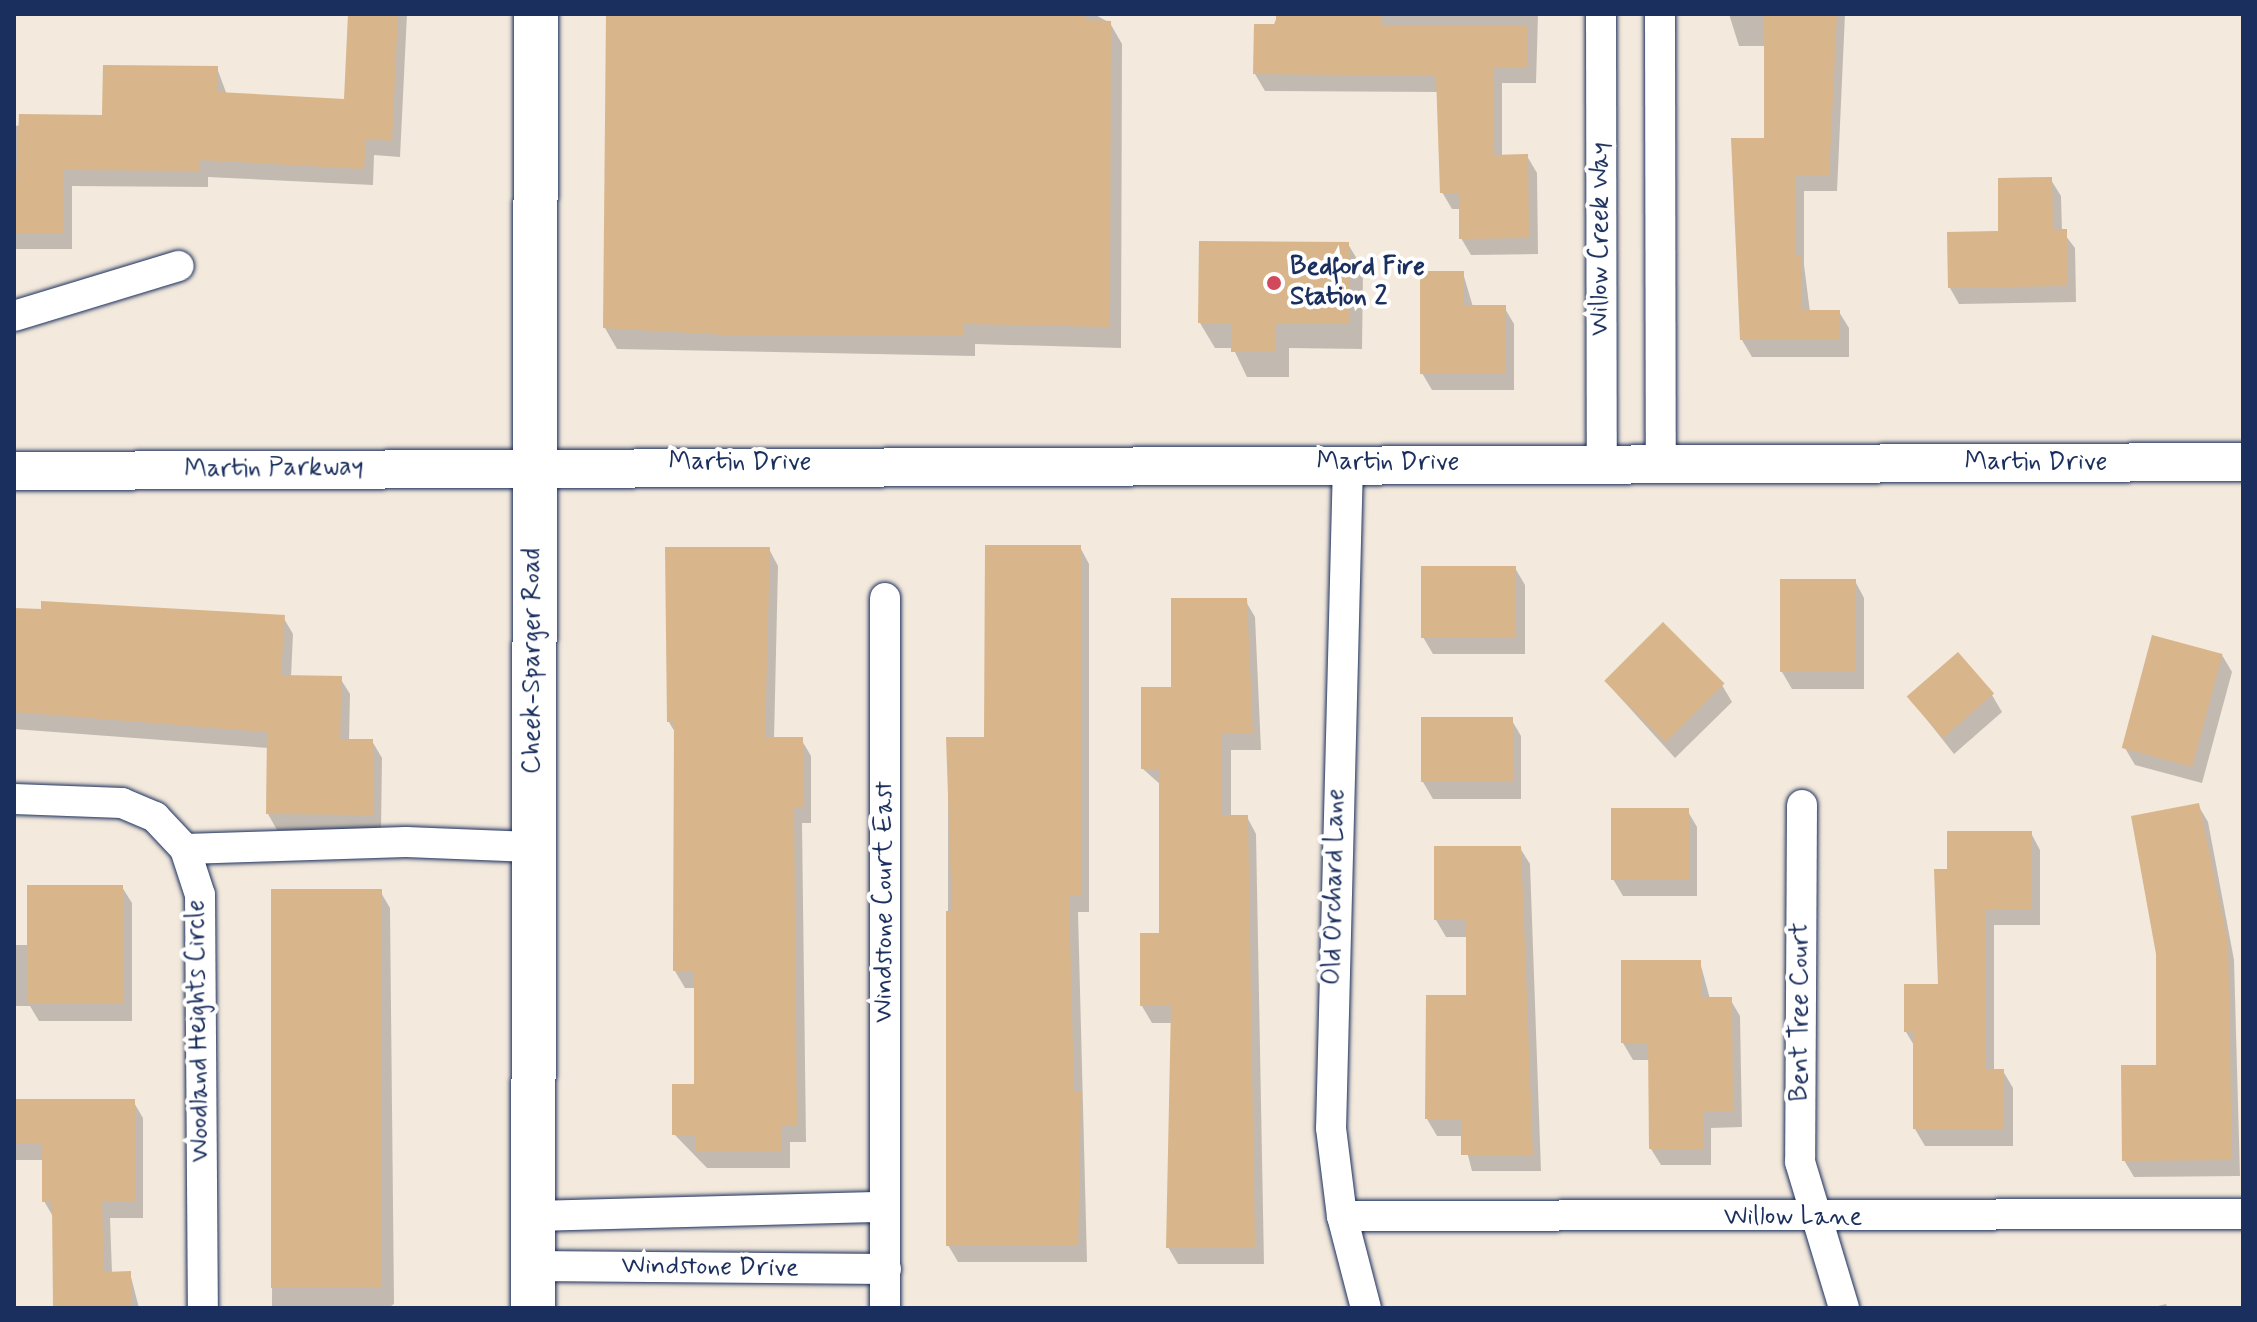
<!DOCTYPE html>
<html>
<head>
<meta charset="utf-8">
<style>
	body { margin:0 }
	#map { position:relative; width:2257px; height:1322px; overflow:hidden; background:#f3e9dc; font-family:Mynerve,sans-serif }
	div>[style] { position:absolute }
	.shadow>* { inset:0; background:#0003 }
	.building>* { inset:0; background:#d8b58a; transform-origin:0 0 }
	.roads { filter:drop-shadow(0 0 2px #1b2f5e) drop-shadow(0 0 2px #1b2f5e) }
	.minor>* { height:30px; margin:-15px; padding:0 15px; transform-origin:15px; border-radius:15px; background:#fff }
	.tertiary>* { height:38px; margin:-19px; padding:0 19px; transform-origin:19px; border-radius:19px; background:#fff }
	.secondary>* { height:44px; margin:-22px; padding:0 22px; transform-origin:22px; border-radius:22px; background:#fff }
	.dots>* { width:22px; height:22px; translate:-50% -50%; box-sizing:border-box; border:4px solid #fff; border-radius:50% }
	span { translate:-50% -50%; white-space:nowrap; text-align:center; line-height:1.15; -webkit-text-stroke:8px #fff; paint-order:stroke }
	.street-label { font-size:26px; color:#1b2f5e }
	.poi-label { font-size:26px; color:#1b2f5e; font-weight:700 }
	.left { translate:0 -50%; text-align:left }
	.frame { position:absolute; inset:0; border:16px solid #1b2f5e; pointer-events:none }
</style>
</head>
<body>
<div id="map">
	<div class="shadow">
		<div style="clip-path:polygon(350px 14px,407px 14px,400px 157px,374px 155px,373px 185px,208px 177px,208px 187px,72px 186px,72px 249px,14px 249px,14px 126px,104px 117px,217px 68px,227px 95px,346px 101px)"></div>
		<div style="clip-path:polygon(608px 14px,1094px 14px,1110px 23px,1122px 44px,1121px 348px,975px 344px,975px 356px,617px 349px,605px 328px)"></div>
		<div style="clip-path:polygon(1278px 14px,1538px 14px,1536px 83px,1502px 83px,1502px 157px,1527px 156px,1537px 173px,1538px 254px,1471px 255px,1461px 238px,1461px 209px,1452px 209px,1442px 192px,1439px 92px,1265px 91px,1255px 74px)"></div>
		<div style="clip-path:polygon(1729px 14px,1845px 14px,1837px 191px,1804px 191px,1804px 265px,1810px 312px,1839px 312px,1849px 328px,1849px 357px,1752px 357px,1742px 340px,1766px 140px,1766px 46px,1739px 46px)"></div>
		<div style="clip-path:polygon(2051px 180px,2061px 196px,2062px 231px,2075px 248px,2076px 302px,1959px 304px,1950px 288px)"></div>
		<div style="clip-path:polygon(1348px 244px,1363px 269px,1362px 349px,1289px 348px,1289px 377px,1247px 377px,1233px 348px,1215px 348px,1200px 323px)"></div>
		<div style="clip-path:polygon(1463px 273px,1473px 307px,1504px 307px,1514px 324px,1514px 390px,1432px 390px,1422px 373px)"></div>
		<div style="clip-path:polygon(1080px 547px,1089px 564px,1089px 912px,1078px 912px,1087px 1262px,958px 1262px,948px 1245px,948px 739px,986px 739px)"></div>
		<div style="clip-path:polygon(769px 549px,778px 566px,774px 739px,801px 739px,811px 756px,811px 823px,802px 823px,806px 1142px,790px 1142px,790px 1168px,707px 1168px,674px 1134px,696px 1086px,696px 988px,685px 988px,675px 971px,676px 734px,669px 722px)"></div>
		<div style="clip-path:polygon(1515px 568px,1525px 585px,1525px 654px,1433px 654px,1423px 637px)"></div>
		<div style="clip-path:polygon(1855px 581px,1864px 598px,1864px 689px,1792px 689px,1782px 672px)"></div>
		<div style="clip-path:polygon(1245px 600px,1255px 617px,1261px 750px,1231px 750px,1231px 817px,1247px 817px,1256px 834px,1264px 1264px,1178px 1264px,1168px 1247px,1172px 1023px,1152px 1023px,1142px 1006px,1161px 935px,1161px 785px,1143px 769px,1173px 689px)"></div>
		<div style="clip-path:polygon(14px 610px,283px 617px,293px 634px,291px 677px,340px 678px,350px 694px,349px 741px,372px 741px,382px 758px,381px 831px,277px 830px,268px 814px,269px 748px,14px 729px)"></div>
		<div style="clip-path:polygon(2222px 655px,2232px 672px,2202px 783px,2135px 765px,2125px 748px)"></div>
		<div style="clip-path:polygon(1606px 682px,1722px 685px,1732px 702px,1675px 758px)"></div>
		<div style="clip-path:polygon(1992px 695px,2002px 712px,1954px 754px,1909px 697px)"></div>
		<div style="clip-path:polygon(1511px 719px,1521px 736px,1521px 799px,1433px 799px,1423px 782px)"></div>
		<div style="clip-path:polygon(2198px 805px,2208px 822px,2234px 960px,2240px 1176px,2134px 1177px,2124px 1160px,2158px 1067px)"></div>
		<div style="clip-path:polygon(1687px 810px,1697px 827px,1697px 896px,1623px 896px,1613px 879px)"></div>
		<div style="clip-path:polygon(2031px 833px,2040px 850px,2040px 925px,1994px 925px,1994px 1071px,2003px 1071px,2013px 1088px,2013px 1146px,1925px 1146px,1915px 1129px,1915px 1047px,1906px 1032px,1940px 986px,1949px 871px)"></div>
		<div style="clip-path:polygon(1520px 848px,1530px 864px,1541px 1171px,1472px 1171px,1463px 1136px,1437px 1136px,1427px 1119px,1468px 997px,1468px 937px,1446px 937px,1436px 920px)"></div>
		<div style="clip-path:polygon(122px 887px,132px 903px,132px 1021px,39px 1021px,30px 1006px,14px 1006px,14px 945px,29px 945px)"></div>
		<div style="clip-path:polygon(273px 891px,380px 891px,390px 908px,394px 1304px,388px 1308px,272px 1308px)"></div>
		<div style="clip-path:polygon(1700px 962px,1710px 999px,1730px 999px,1740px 1016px,1742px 1127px,1711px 1128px,1711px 1165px,1661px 1165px,1651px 1149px,1651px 1060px,1633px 1060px,1623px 1043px)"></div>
		<div style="clip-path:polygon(14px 1100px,133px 1101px,143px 1118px,143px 1218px,110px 1218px,112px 1273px,130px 1273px,139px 1308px,55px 1308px,55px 1220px,44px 1201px,44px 1160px,14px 1160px)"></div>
		<div style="clip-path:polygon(2166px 1304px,2168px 1308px,2150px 1308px)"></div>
	</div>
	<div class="building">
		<div style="clip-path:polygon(348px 14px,398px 14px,392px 141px,366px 139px,364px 169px,199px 160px,199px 171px,64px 170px,64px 233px,14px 233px,19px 114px,102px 115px,103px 65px,218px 66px,218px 92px,344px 99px)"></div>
		<div style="clip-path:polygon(606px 14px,1086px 14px,1086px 20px,1111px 21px,1110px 327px,964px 324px,964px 335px,744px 336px,603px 328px)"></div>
		<div style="clip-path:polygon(1276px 14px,1381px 14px,1381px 25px,1527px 25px,1527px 67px,1493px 67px,1493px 155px,1528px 154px,1529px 238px,1459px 239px,1459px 193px,1440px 193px,1436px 76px,1253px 74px,1254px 24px,1276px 24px)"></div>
		<div style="clip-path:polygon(1764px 14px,1837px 14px,1829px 175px,1796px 175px,1796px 256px,1801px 256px,1801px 310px,1840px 310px,1840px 340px,1740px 340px,1731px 138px,1764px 138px)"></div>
		<div style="clip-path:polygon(2052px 177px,2053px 229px,2067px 229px,2067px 286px,1948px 288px,1947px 232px,1998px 231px,1998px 178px)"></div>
		<div style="clip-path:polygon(1199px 241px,1349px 242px,1349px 324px,1275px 323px,1275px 352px,1231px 352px,1231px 323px,1198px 323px)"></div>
		<div style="clip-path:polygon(1420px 271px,1464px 271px,1464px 305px,1506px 305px,1506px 374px,1420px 374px)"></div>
		<div style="clip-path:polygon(985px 545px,1081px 545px,1081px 895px,1069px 895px,1074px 1091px,1081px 1091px,1078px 1246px,946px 1246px,946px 911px,952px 911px,946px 737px,984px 737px)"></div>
		<div style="clip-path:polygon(665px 547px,770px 547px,765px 737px,803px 737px,803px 807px,794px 807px,797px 1126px,781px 1126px,781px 1152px,696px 1152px,696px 1135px,672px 1135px,672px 1084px,694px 1084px,694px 971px,673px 971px,674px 722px,667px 722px)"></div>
		<div style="left:1421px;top:566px;width:95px;height:72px"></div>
		<div style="left:1780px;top:579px;width:76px;height:93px"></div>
		<div style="clip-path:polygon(1171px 598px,1247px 598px,1253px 734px,1222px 734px,1222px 815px,1248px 815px,1255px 1248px,1166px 1248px,1171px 1006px,1140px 1006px,1140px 933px,1159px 933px,1159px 769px,1141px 769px,1141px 687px,1171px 687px)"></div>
		<div style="clip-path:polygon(41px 601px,285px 615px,281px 675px,342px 676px,340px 739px,373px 739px,373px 815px,266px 814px,267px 732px,14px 712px,14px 608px,41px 609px)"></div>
		<div style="left:1663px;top:622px;width:87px;height:83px;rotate:45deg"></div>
		<div style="left:2152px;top:635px;width:73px;height:117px;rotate:15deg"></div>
		<div style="left:1958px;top:652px;width:55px;height:68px;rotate:49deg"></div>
		<div style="left:1421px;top:717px;width:92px;height:65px"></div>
		<div style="clip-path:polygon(2199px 803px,2228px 942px,2232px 1160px,2122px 1161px,2121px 1065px,2156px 1065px,2156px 954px,2131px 816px)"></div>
		<div style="left:1611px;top:808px;width:78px;height:72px"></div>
		<div style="clip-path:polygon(1947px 831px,2032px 831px,2032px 909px,1985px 909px,1985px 1069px,2004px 1069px,2004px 1129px,1913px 1129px,1913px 1032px,1904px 1032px,1904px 984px,1938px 984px,1934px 869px,1947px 869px)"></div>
		<div style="clip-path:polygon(1434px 846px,1521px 846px,1533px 1155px,1461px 1155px,1461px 1119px,1425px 1119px,1426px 995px,1466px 995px,1466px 920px,1434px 920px)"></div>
		<div style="left:27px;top:885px;width:96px;height:119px"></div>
		<div style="left:271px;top:889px;width:111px;height:399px"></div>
		<div style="clip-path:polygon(1621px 960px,1701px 960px,1701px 997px,1732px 997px,1733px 1111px,1703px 1111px,1703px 1149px,1649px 1149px,1648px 1043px,1621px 1043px)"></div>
		<div style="clip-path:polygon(14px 1099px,135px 1099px,135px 1202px,102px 1202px,104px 1272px,131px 1271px,131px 1308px,53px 1308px,52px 1202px,42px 1202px,42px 1143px,14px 1143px)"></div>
	</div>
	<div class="roads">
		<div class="minor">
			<div style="left:1601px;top:14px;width:450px;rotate:89.9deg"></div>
			<div style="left:1660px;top:14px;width:450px;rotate:89.9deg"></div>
			<div style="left:14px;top:316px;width:172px;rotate:-16.9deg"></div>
			<div style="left:1348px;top:463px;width:665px;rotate:91.46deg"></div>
			<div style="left:1331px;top:1128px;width:89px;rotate:82.9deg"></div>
			<div style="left:1342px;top:1216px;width:95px;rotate:75.4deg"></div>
			<div style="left:885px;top:598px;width:710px;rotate:90deg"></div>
			<div style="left:14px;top:799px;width:108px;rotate:2.1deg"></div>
			<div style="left:122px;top:803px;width:36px;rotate:23deg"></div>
			<div style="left:155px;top:817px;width:44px;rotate:46.8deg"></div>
			<div style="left:185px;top:849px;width:48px;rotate:71.9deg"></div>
			<div style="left:200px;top:895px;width:413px;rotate:89.6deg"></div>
			<div style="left:1802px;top:805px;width:357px;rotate:90.3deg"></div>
			<div style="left:1800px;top:1162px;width:152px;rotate:73.2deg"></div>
			<div style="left:185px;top:849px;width:221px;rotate:-1.8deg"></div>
			<div style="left:406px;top:842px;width:126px;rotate:2.3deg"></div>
			<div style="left:534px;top:1216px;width:351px;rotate:-1.5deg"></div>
			<div style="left:1342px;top:1216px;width:901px;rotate:-0.13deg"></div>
			<div style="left:534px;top:1266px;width:352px;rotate:0.5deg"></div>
		</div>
		<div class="tertiary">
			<div style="left:14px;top:471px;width:2229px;rotate:-0.23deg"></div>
		</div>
		<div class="secondary">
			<div style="left:533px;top:1308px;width:1294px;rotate:-89.87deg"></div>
		</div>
	</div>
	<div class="dots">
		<div style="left:1274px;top:283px;background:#d1495b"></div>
	</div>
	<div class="street-label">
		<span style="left:1601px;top:239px;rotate:-90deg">Willow Creek Way</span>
		<span style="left:740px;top:463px">Martin Drive</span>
		<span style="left:1388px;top:463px">Martin Drive</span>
		<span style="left:2036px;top:463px">Martin Drive</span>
		<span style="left:274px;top:469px;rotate:-1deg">Martin Parkway</span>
		<span style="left:533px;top:661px;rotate:-90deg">Cheek-Sparger Road</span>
		<span style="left:1335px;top:887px;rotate:-89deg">Old Orchard Lane</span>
		<span style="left:885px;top:902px;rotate:-90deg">Windstone Court East</span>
		<span style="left:1801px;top:1012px;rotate:-90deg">Bent Tree Court</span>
		<span style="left:199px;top:1031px;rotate:-91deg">Woodland Heights Circle</span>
		<span style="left:1793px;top:1218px">Willow Lane</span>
		<span style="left:710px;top:1268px;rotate:1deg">Windstone Drive</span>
	</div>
	<div class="poi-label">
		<span class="left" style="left:1290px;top:283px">Bedford Fire<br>Station 2</span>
	</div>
	<div class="frame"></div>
</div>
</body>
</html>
